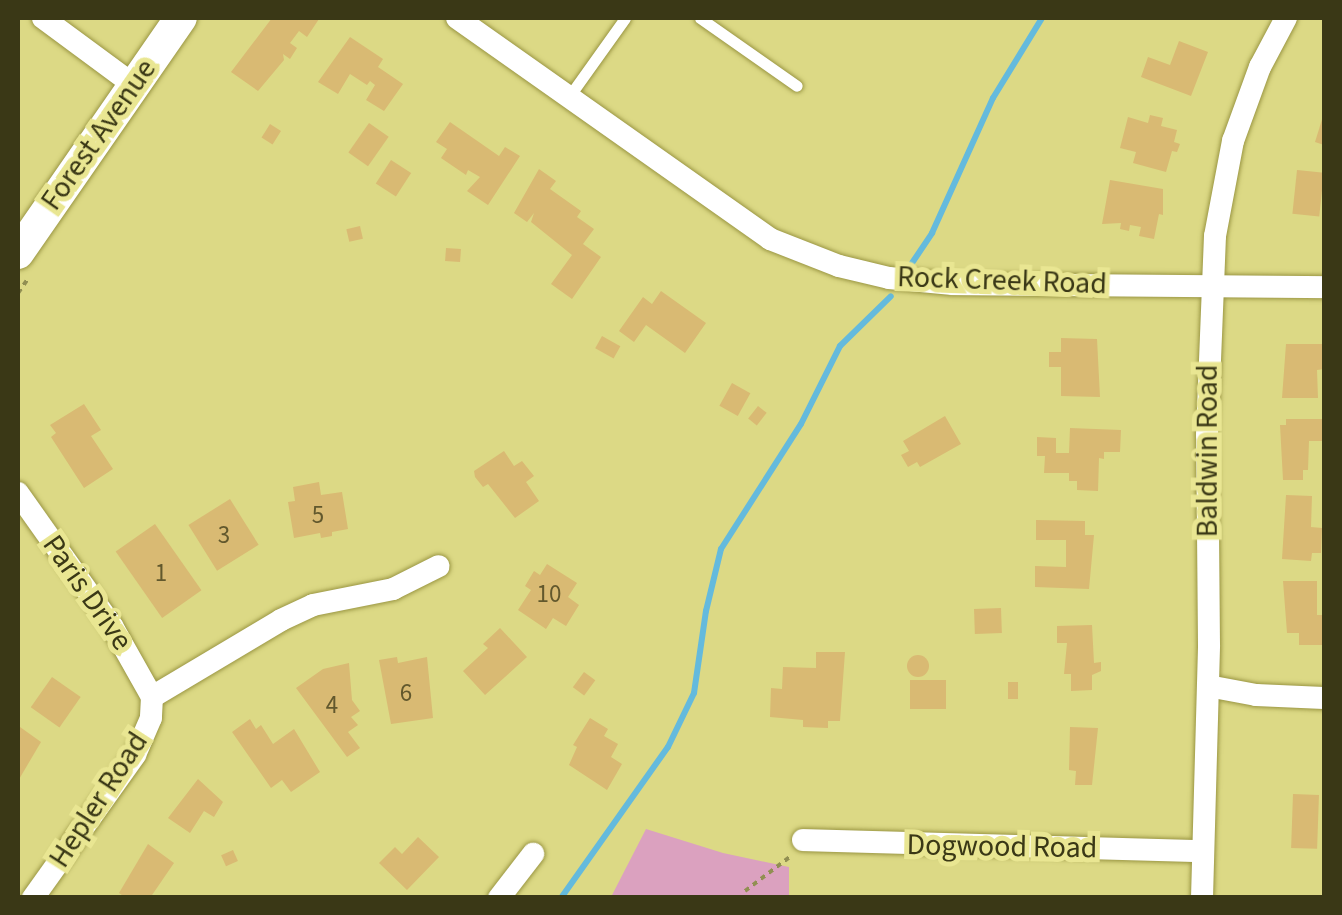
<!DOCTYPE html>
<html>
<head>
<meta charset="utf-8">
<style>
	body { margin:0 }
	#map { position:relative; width:1342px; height:915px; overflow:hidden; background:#dcd985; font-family:"Source Sans 3",sans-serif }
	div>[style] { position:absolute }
	.green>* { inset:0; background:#dba1bf }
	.stream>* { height:6px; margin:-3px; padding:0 3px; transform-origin:3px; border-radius:3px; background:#64badd }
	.building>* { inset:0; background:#d9ba73; transform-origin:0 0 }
	.round { border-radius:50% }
	.path>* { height:4px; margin-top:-2px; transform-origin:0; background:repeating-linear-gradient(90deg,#918f52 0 5px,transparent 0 10px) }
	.roads { filter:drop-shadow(0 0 2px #9a9643) drop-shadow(0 0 2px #9a9643) }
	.service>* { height:11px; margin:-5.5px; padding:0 5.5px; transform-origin:5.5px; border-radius:5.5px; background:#fff }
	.minor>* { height:22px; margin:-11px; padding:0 11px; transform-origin:11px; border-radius:11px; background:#fff }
	.secondary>* { height:32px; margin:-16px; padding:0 16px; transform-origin:16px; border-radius:16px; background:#fff }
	span { translate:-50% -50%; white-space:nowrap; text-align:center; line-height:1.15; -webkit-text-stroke:10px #e9e692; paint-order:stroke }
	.number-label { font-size:25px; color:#62582d }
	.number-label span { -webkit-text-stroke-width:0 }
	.street-label { font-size:30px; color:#3a3816 }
	.frame { position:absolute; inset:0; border:20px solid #3a3816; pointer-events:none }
</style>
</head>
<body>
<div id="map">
	<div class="green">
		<div style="clip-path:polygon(646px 829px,723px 853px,789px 867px,789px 897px,611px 897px)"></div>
	</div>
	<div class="stream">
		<div style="left:912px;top:263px;width:36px;rotate:-56deg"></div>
		<div style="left:932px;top:233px;width:148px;rotate:-65.7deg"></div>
		<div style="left:993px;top:98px;width:94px;rotate:-58.5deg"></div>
		<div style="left:561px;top:898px;width:185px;rotate:-54.7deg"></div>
		<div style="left:668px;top:747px;width:60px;rotate:-64.3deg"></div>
		<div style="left:694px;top:693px;width:83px;rotate:-81.7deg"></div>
		<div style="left:706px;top:611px;width:64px;rotate:-76.4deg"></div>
		<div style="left:721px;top:549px;width:148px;rotate:-57.4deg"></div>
		<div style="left:801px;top:424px;width:87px;rotate:-63.4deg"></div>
		<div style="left:840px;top:346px;width:71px;rotate:-44.4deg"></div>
	</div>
	<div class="building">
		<div style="clip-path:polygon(272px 18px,319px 19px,307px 37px,299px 31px,290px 43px,297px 48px,290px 59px,283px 54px,284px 60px,258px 91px,231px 72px)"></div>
		<div style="clip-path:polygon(350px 37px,383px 59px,378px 67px,403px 84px,384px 111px,366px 100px,375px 85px,370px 81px,367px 85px,350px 74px,338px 94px,318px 82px)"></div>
		<div style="clip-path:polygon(1179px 41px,1208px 52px,1191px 96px,1141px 77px,1148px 57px,1170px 65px)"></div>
		<div style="clip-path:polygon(1324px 113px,1324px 145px,1315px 142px)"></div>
		<div style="clip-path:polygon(1150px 115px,1163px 118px,1161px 126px,1177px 130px,1174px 142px,1180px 144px,1177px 152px,1172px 151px,1166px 172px,1133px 163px,1136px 152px,1120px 148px,1128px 117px,1148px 123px)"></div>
		<div style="clip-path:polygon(450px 122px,499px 156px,505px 147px,520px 156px,488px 205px,467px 191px,480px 177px,468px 170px,466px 175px,441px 158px,447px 149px,436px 142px)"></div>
		<div style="left:369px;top:123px;width:24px;height:36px;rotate:35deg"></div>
		<div style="left:270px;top:124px;width:13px;height:16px;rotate:32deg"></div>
		<div style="left:391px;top:160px;width:24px;height:28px;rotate:33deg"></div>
		<div style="clip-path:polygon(539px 169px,556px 181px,550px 189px,581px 211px,577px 217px,594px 229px,583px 244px,601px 257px,572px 299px,551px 284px,572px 255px,531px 222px,534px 213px,527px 222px,514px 213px)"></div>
		<div style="left:1297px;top:170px;width:27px;height:44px;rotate:6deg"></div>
		<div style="clip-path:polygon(1110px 180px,1163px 189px,1163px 215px,1159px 214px,1154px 239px,1139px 236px,1141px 227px,1130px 225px,1129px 231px,1120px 229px,1121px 223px,1102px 224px)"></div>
		<div style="left:360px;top:226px;width:13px;height:14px;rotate:77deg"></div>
		<div style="left:446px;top:248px;width:15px;height:13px;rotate:4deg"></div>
		<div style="clip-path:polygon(661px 291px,706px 323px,685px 353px,646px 325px,634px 342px,619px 331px,643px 297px,652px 304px)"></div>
		<div style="left:602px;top:336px;width:21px;height:14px;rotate:29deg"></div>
		<div style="clip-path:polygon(1061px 338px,1097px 339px,1100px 397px,1061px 396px,1061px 367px,1049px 367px,1049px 352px,1061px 352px)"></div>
		<div style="clip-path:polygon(1286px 344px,1324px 344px,1324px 369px,1317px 370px,1318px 398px,1282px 398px)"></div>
		<div style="left:732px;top:383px;width:21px;height:26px;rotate:29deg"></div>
		<div style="clip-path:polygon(84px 404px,101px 430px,91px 436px,113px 469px,84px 488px,51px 437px,56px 433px,50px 425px)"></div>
		<div style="left:758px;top:406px;width:11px;height:16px;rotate:38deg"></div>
		<div style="clip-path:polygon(945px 416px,961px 444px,920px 467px,917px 462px,908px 467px,901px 455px,909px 451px,903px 441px)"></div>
		<div style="clip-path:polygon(1286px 419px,1324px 419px,1324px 441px,1309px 441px,1308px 470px,1303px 470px,1303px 480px,1283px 480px,1280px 425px,1286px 425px)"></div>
		<div style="clip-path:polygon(1070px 428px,1121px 430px,1120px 452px,1104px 452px,1104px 459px,1099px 458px,1098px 491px,1077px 490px,1077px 481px,1069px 481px,1069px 473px,1044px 473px,1045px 456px,1037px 456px,1037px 437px,1056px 438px,1056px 453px,1069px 453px)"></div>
		<div style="clip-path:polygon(504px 451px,514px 466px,522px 461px,534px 476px,526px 482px,539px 501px,515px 518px,488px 484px,483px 487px,475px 477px,474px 471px)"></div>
		<div style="clip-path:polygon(319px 482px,321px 495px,342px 492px,348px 529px,332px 532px,332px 536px,321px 538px,320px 533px,294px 538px,288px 502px,295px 501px,293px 487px)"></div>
		<div style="clip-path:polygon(1286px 495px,1312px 496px,1311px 527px,1322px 528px,1321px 553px,1312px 553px,1311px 561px,1282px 559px)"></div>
		<div style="left:230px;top:499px;width:54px;height:49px;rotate:58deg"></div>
		<div style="clip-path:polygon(1036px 520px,1085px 521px,1085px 535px,1094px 535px,1089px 589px,1035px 587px,1035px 566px,1066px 567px,1066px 540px,1036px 540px)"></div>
		<div style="left:155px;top:524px;width:81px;height:48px;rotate:55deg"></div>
		<div style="clip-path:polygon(547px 564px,577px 583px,568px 597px,579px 605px,566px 626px,553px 618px,546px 629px,518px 610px,531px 590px,525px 586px,534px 571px,540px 575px)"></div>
		<div style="clip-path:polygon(1283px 581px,1317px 581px,1317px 615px,1324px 615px,1324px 645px,1299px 645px,1299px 633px,1287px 633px)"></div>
		<div style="left:1001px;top:608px;width:25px;height:27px;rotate:88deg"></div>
		<div style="clip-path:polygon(1092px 625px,1094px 663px,1101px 662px,1101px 671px,1092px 675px,1092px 690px,1071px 691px,1071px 674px,1064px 674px,1067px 643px,1057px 643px,1057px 626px)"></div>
		<div style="clip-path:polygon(500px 628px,527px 657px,485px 695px,463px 671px,488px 648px,483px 644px)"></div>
		<div style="clip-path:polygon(816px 652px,845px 652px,840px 721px,828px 721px,828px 728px,803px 727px,803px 720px,770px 717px,771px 688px,782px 689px,783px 667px,816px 668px)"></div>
		<div class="round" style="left:907px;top:655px;width:22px;height:22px"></div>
		<div style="clip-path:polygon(397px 657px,398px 663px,427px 657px,433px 718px,391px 724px,379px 660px)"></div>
		<div style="clip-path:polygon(349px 663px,352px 700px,360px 711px,351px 717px,358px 725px,348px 732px,360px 748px,347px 757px,296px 688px,323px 669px)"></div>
		<div style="left:584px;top:672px;width:14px;height:19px;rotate:36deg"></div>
		<div style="left:52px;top:677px;width:35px;height:37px;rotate:35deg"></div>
		<div style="left:910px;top:680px;width:36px;height:29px"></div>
		<div style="left:1008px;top:682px;width:10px;height:17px"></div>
		<div style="clip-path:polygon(590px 718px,608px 729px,604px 736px,618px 744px,611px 757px,622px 764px,607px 790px,569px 765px,577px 747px,573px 745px)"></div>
		<div style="clip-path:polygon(250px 719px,256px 729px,261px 725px,273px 744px,294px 729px,320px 772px,291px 792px,282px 780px,271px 788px,232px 732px)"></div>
		<div style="clip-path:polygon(20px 727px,41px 742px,18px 781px,18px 729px)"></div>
		<div style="clip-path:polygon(1070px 727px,1098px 728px,1092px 785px,1075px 785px,1076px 771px,1069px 770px)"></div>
		<div style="clip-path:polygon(198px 779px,223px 802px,214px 817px,204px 811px,190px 833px,168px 818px)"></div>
		<div style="left:1293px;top:794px;width:26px;height:54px;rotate:2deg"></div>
		<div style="clip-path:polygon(418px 837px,439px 857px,407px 890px,379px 863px,395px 847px,402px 854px)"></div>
		<div style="clip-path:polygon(148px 844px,174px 863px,150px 898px,126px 898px,119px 893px)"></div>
		<div style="left:233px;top:850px;width:12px;height:13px;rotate:66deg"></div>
	</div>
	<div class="path">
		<div style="left:18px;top:293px;width:19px;rotate:-55deg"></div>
		<div style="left:745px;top:891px;width:58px;rotate:-37.3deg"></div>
	</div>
	<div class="roads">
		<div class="service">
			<div style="left:700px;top:18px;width:118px;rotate:35deg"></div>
			<div style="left:568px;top:98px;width:98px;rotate:-54.5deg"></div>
		</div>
		<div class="minor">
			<div style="left:43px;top:18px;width:113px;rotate:36.4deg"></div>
			<div style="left:457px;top:18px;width:383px;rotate:35.2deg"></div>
			<div style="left:770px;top:239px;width:74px;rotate:21.4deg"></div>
			<div style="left:839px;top:266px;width:51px;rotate:13.5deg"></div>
			<div style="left:889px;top:278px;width:64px;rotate:5.4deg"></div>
			<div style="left:953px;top:284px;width:371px;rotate:0.5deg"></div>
			<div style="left:18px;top:493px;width:163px;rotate:54.7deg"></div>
			<div style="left:112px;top:626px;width:81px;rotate:60.6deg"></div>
			<div style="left:152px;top:697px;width:21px;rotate:93deg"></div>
			<div style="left:151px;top:718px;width:40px;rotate:113.4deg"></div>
			<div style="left:135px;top:755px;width:176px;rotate:125.5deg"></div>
			<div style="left:1208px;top:686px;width:49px;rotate:10.6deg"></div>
			<div style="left:1256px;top:695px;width:68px;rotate:2.5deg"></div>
			<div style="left:152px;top:697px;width:150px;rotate:-30.8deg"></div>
			<div style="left:281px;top:620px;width:35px;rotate:-25deg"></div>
			<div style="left:313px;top:605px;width:82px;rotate:-11.3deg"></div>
			<div style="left:393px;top:589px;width:51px;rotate:-26.6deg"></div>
			<div style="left:803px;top:840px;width:398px;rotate:1.6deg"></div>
			<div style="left:499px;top:898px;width:56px;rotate:-52.3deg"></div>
			<div style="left:1202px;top:898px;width:253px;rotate:-88.4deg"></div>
			<div style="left:1209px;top:645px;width:210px;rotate:-90.5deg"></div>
			<div style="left:1207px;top:435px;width:199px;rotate:-87.7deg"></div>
			<div style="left:1215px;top:236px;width:97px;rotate:-79.3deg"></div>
			<div style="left:1233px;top:141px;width:79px;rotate:-70deg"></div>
			<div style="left:1260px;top:67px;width:55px;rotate:-62deg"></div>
		</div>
		<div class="secondary">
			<div style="left:18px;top:253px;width:286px;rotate:-55.3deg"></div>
		</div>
	</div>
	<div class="number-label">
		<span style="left:318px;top:515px">5</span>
		<span style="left:224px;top:535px">3</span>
		<span style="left:161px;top:573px">1</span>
		<span style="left:549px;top:594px">10</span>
		<span style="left:406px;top:693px">6</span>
		<span style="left:332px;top:705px">4</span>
	</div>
	<div class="street-label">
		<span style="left:99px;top:135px;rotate:-55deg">Forest Avenue</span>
		<span style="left:1002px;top:281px;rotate:2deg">Rock Creek Road</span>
		<span style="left:1208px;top:451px;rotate:-90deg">Baldwin Road</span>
		<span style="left:87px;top:593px;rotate:55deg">Paris Drive</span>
		<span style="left:99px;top:800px;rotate:-57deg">Hepler Road</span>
		<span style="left:1002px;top:847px;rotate:1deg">Dogwood Road</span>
	</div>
	<div class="frame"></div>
</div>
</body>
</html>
